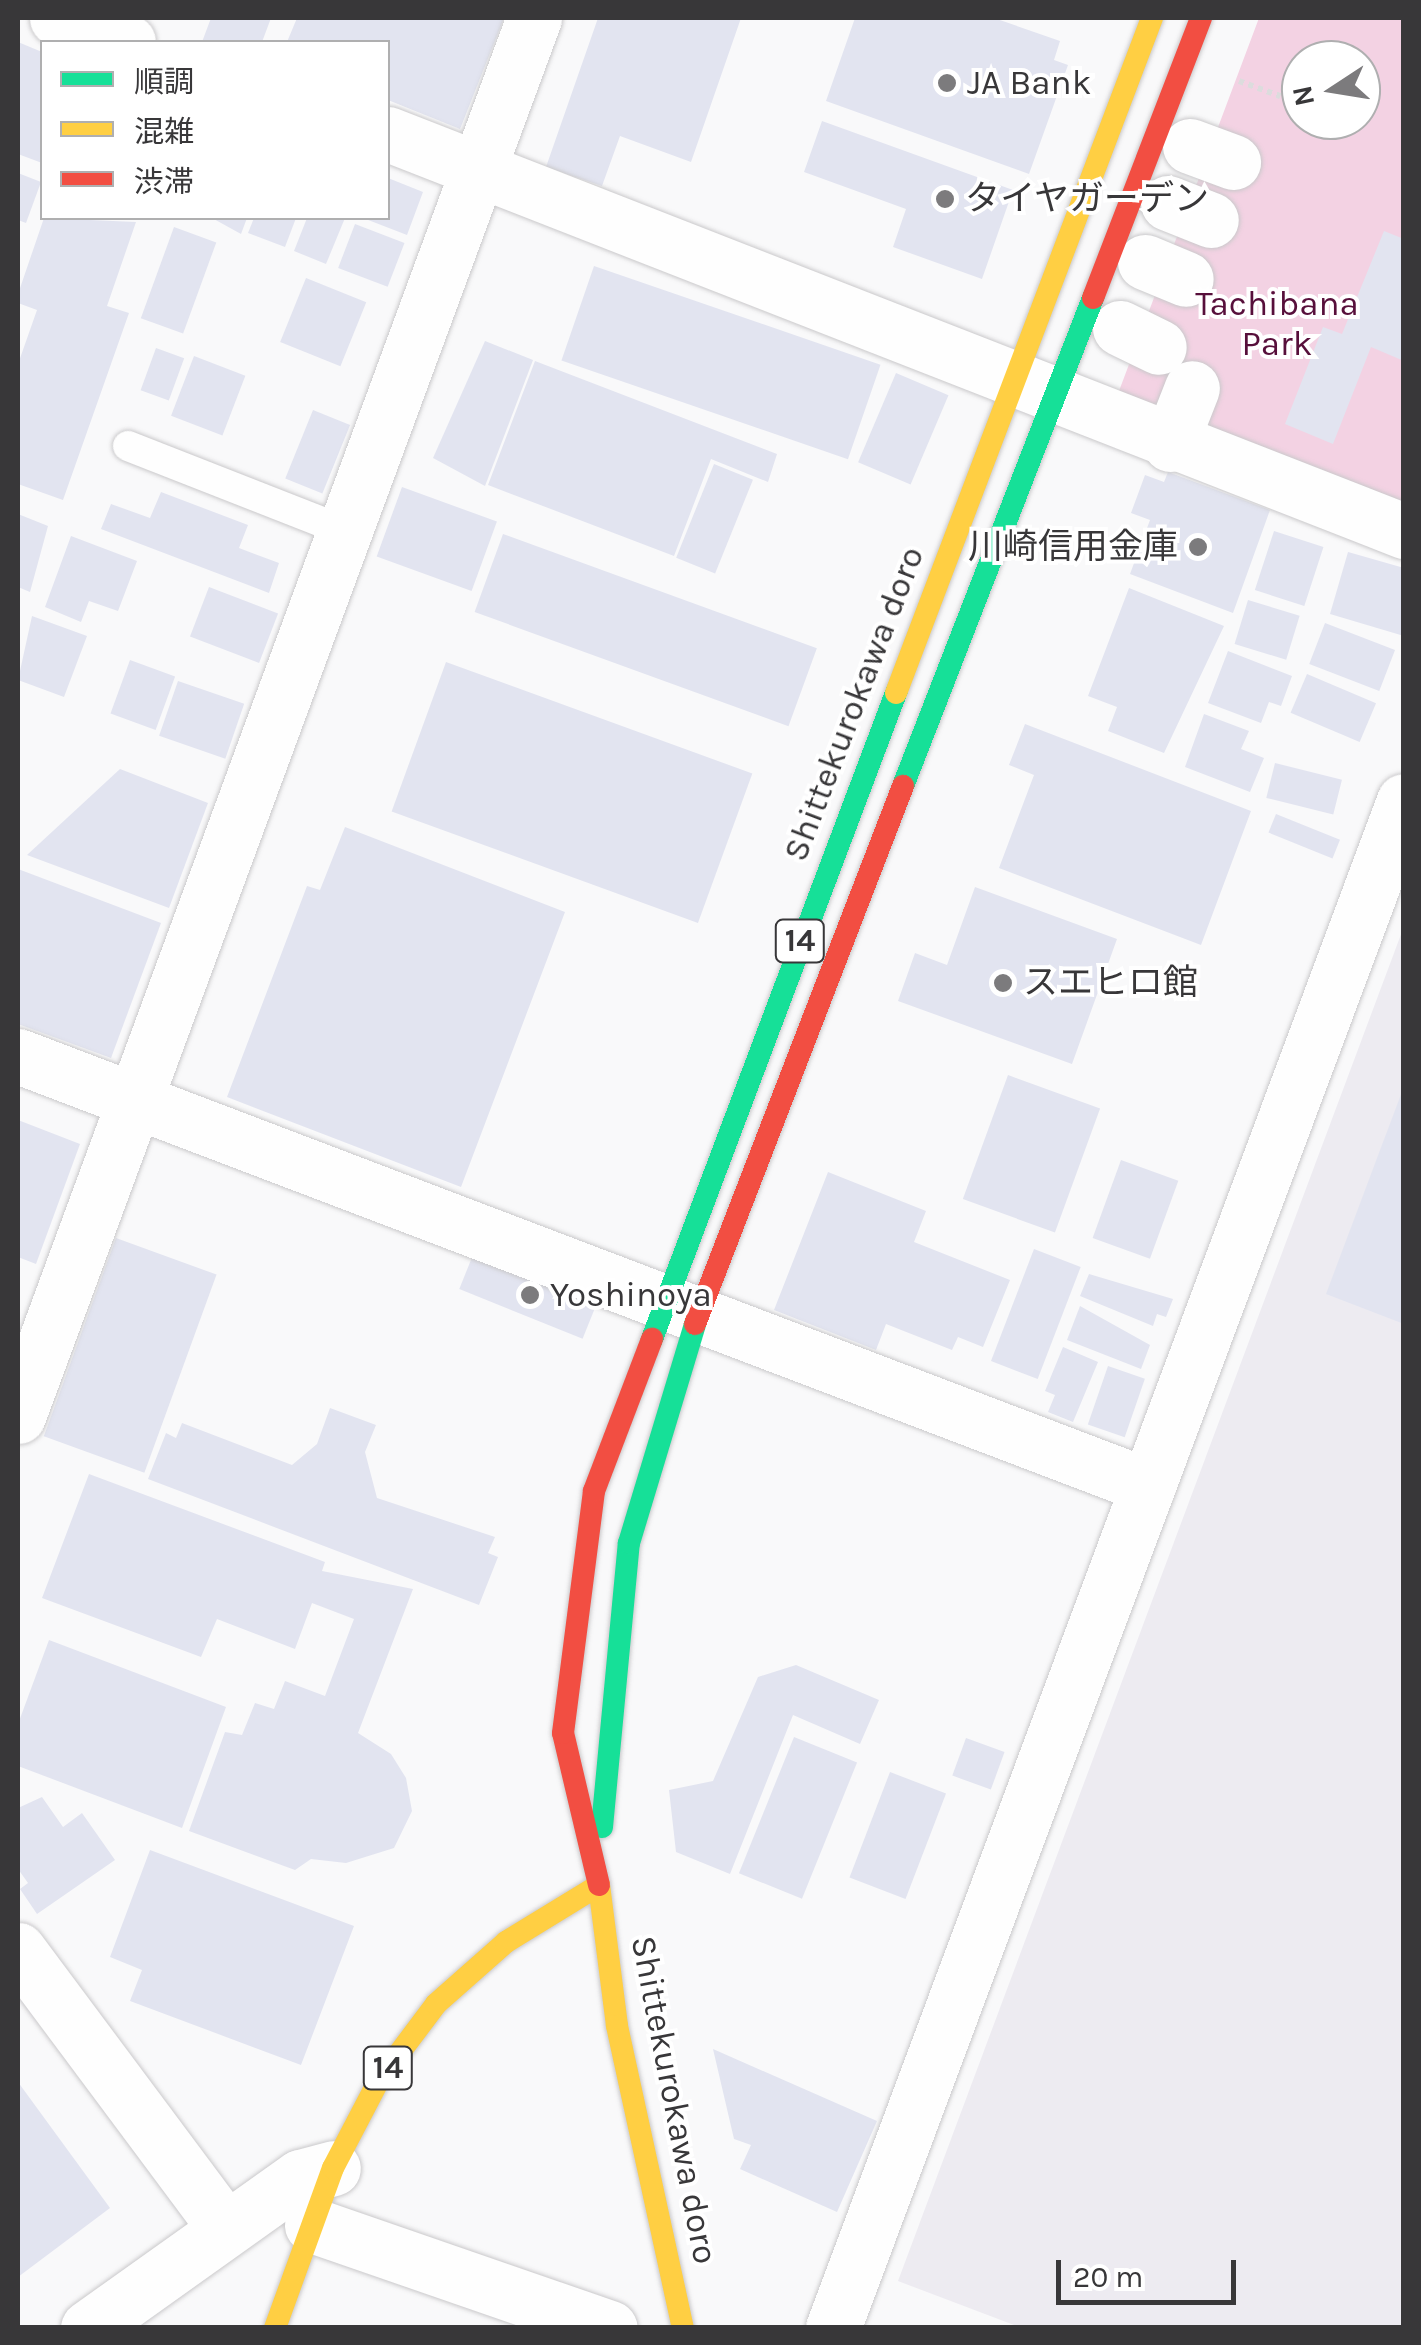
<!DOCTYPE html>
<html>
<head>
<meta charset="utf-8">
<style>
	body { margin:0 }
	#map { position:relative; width:1421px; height:2345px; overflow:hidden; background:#f9f9fa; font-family:Karla,"Noto Sans JP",sans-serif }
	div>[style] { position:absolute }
	.built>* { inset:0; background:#edebf1 }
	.green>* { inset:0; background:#f3d2e3 }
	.building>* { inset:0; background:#e2e4f0; transform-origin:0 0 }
	.path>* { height:6px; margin-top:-3px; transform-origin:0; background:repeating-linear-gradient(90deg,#dcdcdd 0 5px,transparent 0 10px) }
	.roads { filter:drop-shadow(0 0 2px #cac9cb) drop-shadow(0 0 2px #cac9cb) }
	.lane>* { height:30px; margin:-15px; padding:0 15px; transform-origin:15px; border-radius:15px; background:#fefefe }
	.street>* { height:55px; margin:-27.5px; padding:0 27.5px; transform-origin:27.5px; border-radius:27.5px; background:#fefefe }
	.fast>* { height:22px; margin:-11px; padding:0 11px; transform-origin:11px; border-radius:11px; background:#16e098 }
	.slow>* { height:22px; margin:-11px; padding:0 11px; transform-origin:11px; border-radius:11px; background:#ffcf43 }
	.jam>* { height:22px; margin:-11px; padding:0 11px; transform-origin:11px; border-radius:11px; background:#f24e42 }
	.dots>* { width:28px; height:28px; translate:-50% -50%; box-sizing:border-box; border:5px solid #fff; border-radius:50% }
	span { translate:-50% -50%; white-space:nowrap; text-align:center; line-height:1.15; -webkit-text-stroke:8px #fff; paint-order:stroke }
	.shield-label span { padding:2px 8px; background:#fff; border:2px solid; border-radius:8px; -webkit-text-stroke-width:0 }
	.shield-label { font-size:32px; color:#383739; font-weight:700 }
	.poi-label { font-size:35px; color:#383739 }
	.left { translate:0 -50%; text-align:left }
	.right { translate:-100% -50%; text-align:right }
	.park-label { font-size:35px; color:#570f3b }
	.street-label { font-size:35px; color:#383739 }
	.frame { position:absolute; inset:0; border:20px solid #383739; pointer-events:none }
	.legend { position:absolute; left:40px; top:40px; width:350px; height:180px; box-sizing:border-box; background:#fff; border:2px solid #afafb0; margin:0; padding:12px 18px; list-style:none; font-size:30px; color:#383739 }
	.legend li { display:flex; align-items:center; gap:20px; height:50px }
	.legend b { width:50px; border:2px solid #afafb0 }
	.north { position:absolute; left:1281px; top:40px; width:100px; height:100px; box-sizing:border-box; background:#fff; border:2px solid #afafb0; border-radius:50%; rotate:258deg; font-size:28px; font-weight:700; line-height:40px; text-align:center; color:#383739 }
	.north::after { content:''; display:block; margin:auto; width:35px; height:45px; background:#7c7b7d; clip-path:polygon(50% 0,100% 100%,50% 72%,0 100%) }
	.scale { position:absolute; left:1056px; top:2260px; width:180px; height:45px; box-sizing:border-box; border:5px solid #383739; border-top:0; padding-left:12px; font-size:30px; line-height:35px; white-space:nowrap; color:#383739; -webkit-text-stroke:8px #fff; paint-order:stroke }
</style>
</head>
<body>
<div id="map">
	<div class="built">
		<div style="clip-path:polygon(1403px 929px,1403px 2327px,1019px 2327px,898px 2281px)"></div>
	</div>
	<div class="green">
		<div style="clip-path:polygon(evenodd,1259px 18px,1403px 18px,1403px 505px,1116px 399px,1259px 18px,1301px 60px,1361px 60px,1361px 120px,1301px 120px,1301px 60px)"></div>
	</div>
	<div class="building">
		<div style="clip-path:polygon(211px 18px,271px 18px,262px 42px,202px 42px)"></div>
		<div style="clip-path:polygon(297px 18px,504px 18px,460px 129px,388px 100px,388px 42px,287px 42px)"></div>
		<div style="clip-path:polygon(598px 18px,741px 18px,691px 162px,620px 136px,602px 186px,546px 167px)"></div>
		<div style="clip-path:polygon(855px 18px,994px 18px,1060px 41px,1054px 60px,1068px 65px,1029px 174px,826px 101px)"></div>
		<div style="clip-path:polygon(18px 42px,42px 52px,42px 163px,18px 154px)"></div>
		<div style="clip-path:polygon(822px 121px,1013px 190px,982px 279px,893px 247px,906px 209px,804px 172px)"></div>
		<div style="clip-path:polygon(18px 173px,41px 182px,26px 223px,18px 220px)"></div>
		<div style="clip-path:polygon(388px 178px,423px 192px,407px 235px,363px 218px,388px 218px)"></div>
		<div style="clip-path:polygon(44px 218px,136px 222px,107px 306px,129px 313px,63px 500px,18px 484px,18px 364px,37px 310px,18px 303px,18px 294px)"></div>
		<div style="clip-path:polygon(212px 218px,247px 218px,241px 234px)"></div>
		<div style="clip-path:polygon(254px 218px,296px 218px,285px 247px,248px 233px)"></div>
		<div style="clip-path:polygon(307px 218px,345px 218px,326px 264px,294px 251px)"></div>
		<div style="left:355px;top:224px;width:53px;height:47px;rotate:21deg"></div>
		<div style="left:174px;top:227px;width:45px;height:97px;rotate:20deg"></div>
		<div style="clip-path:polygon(1384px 231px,1404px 239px,1404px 361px,1371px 347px,1333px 444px,1285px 424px,1323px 327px,1342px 334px)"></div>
		<div style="left:594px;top:266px;width:303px;height:100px;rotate:19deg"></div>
		<div style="left:306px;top:278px;width:65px;height:69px;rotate:22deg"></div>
		<div style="clip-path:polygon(485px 341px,533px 360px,485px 486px,433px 458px)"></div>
		<div style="left:156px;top:348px;width:30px;height:45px;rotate:20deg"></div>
		<div style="left:194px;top:356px;width:55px;height:64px;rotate:21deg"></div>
		<div style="clip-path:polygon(535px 361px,777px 454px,768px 482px,711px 459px,674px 556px,488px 485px)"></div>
		<div style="left:896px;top:373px;width:57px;height:97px;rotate:23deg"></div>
		<div style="left:313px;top:410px;width:40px;height:74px;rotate:22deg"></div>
		<div style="left:714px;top:464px;width:42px;height:101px;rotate:22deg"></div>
		<div style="clip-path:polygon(1168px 472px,1270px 510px,1233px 613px,1130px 574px,1150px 520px,1131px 513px,1145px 475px,1164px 482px)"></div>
		<div style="left:402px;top:487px;width:101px;height:74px;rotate:20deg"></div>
		<div style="clip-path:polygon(161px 492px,248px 525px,239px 548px,279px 563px,269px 593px,101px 529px,111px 504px,150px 518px)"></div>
		<div style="clip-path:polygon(18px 514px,48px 526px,30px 592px,18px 587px)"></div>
		<div style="left:1274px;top:531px;width:52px;height:62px;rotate:18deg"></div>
		<div style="left:503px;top:534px;width:334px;height:83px;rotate:20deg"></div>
		<div style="clip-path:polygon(71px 536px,137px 561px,118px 611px,89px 601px,81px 622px,45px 607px)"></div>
		<div style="clip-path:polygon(1348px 552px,1404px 568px,1404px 636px,1330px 614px)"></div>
		<div style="left:209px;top:587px;width:74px;height:53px;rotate:21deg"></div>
		<div style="clip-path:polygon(1129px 588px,1224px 626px,1164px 753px,1108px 731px,1117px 707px,1088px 696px)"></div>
		<div style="left:1248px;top:600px;width:54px;height:46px;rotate:17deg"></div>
		<div style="clip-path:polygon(32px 616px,87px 636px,64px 697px,18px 680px)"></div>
		<div style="left:1325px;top:623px;width:75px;height:44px;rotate:21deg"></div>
		<div style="clip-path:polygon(1228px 651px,1292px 676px,1281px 706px,1269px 702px,1261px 723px,1208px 703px)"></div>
		<div style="left:130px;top:660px;width:48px;height:57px;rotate:20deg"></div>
		<div style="left:446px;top:662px;width:326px;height:159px;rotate:20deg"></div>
		<div style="left:1307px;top:674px;width:75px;height:42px;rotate:23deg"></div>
		<div style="left:178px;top:681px;width:70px;height:58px;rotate:19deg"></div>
		<div style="clip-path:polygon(1204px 714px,1249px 731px,1241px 749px,1264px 758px,1250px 792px,1185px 767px)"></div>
		<div style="clip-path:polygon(1025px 724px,1251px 811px,1201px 945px,999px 868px,1034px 775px,1009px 765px)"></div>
		<div style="left:1275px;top:763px;width:69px;height:36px;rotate:14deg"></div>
		<div style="clip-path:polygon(120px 769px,208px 803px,169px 908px,27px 855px)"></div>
		<div style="left:1276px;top:814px;width:69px;height:20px;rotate:22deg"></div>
		<div style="clip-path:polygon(345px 827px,565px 912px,461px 1187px,227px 1097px,307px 886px,320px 890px)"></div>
		<div style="clip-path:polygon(18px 869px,161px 923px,111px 1058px,18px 1024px)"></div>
		<div style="clip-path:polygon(975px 887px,1117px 939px,1072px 1064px,898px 1001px,915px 953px,947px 965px)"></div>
		<div style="left:1008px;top:1075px;width:98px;height:132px;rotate:20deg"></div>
		<div style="clip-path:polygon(1403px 1089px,1404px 1089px,1404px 1324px,1326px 1294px)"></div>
		<div style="clip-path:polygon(18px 1120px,80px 1144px,36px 1264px,18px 1257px)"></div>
		<div style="left:1121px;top:1160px;width:61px;height:83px;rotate:20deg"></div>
		<div style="clip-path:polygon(828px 1172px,926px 1211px,914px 1242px,1010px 1280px,983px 1347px,958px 1337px,952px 1350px,886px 1324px,876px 1350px,774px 1310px)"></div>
		<div style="left:116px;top:1238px;width:107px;height:211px;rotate:20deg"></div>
		<div style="left:1034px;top:1249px;width:50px;height:120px;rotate:21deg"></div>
		<div style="left:475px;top:1250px;width:133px;height:42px;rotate:22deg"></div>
		<div style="clip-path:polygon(1089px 1274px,1173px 1299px,1166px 1317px,1157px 1314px,1153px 1326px,1080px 1296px)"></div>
		<div style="clip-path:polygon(1080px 1306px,1150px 1345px,1141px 1369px,1067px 1340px)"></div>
		<div style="clip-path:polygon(1063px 1347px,1098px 1362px,1073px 1422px,1048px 1412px,1055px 1395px,1045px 1391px)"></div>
		<div style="left:1108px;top:1366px;width:39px;height:62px;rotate:19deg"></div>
		<div style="clip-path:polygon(330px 1408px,376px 1425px,365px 1452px,377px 1498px,495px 1537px,488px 1553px,498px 1557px,479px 1605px,148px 1479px,166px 1433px,176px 1438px,182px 1423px,292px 1465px,317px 1444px)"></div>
		<div style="clip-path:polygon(89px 1474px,325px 1562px,322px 1571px,413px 1589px,358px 1733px,391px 1754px,406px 1778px,412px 1811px,394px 1848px,346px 1863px,311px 1859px,295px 1870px,189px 1831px,225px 1732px,242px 1735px,255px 1703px,274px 1709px,285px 1681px,325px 1696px,354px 1619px,312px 1603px,295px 1649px,217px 1619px,201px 1657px,42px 1598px)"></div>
		<div style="clip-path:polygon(49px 1640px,226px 1707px,182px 1828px,18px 1766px,18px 1724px)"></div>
		<div style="clip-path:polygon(796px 1665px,879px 1700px,860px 1744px,793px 1715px,730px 1874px,676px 1852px,669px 1790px,713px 1781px,758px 1677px)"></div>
		<div style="left:794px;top:1737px;width:68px;height:147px;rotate:22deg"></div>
		<div style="left:966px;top:1738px;width:41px;height:40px;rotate:20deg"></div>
		<div style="left:890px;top:1772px;width:60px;height:113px;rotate:21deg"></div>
		<div style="clip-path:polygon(42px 1797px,63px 1827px,82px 1813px,115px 1860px,37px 1914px,20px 1889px,28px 1883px,18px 1869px,18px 1808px)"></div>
		<div style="clip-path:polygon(150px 1850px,354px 1926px,301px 2065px,130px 2001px,142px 1970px,110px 1957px)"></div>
		<div style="clip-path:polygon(713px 2049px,877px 2121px,837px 2212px,740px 2169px,751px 2145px,734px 2139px)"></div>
		<div style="clip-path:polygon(18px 2082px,110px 2208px,18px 2277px)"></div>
	</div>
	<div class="path">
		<div style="left:1239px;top:81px;width:44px;rotate:20.1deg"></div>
	</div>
	<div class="roads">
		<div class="lane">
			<div style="left:128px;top:446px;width:233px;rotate:21.4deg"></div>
		</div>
		<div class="street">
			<div style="left:57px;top:18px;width:75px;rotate:18.7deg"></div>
			<div style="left:388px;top:134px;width:1091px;rotate:21.34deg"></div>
			<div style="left:1190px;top:146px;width:46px;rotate:20.4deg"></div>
			<div style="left:1168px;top:203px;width:46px;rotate:21.6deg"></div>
			<div style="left:1145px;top:262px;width:44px;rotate:22.5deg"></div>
			<div style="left:1120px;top:328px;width:43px;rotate:26deg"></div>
			<div style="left:1170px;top:444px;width:60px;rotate:-68.6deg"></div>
			<div style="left:18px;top:1056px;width:1209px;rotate:20.83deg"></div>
			<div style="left:18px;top:1416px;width:1490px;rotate:-69.74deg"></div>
			<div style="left:18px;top:1950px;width:347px;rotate:53.3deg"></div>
			<div style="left:312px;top:2225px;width:315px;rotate:19.1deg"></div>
			<div style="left:88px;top:2328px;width:260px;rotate:-35.5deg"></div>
			<div style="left:300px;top:2177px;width:34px;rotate:-15deg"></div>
			<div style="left:833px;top:2328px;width:1630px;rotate:-69.5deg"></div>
		</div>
		<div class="fast">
			<div style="left:903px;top:786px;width:524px;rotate:-68.73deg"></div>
			<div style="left:652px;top:1339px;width:691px;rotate:-69.31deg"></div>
			<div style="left:602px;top:1827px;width:285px;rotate:-84.6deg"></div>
			<div style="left:629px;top:1543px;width:229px;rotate:-73.2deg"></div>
		</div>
		<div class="slow">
			<div style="left:896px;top:693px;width:722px;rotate:-69.23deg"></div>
			<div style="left:599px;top:1885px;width:142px;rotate:82.7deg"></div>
			<div style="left:617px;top:2026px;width:309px;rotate:77.7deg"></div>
			<div style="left:275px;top:2328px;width:170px;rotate:-70.1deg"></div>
			<div style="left:333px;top:2168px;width:99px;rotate:-62.4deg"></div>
			<div style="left:379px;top:2080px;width:95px;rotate:-53.1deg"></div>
			<div style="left:436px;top:2004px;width:94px;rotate:-41.5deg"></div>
			<div style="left:506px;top:1942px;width:109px;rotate:-31.5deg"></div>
		</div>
		<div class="jam">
			<div style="left:1093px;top:298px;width:300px;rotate:-68.9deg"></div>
			<div style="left:695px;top:1324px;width:577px;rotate:-68.86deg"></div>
			<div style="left:599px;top:1885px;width:156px;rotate:-103.3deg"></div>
			<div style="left:563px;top:1733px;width:244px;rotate:-82.7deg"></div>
			<div style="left:594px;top:1491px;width:163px;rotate:-69.1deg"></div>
		</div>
	</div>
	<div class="dots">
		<div style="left:947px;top:83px;background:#7c7b7d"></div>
		<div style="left:945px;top:199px;background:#7c7b7d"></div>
		<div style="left:1198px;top:547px;background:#7c7b7d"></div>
		<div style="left:1003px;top:983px;background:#7c7b7d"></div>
		<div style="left:530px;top:1295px;background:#7c7b7d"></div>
	</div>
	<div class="shield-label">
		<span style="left:800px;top:941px">14</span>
		<span style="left:388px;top:2068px">14</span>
	</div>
	<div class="poi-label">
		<span class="left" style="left:967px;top:83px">JA Bank</span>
		<span class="left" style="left:965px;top:199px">タイヤガーデン</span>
		<span class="right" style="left:1178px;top:547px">川崎信用金庫</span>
		<span class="left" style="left:1023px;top:983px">スエヒロ館</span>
		<span class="left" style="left:550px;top:1295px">Yoshinoya</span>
	</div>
	<div class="park-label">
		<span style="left:1277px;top:324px">Tachibana<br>Park</span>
	</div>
	<div class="street-label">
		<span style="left:854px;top:704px;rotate:-69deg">Shittekurokawa doro</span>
		<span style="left:674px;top:2100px;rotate:79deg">Shittekurokawa doro</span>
	</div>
	<div class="frame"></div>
	<ul class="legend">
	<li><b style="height:12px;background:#16e098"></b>順調</li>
	<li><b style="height:12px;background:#ffcf43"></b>混雑</li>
	<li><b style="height:12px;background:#f24e42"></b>渋滞</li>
	</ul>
	<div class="north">N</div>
	<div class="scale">20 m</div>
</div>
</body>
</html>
